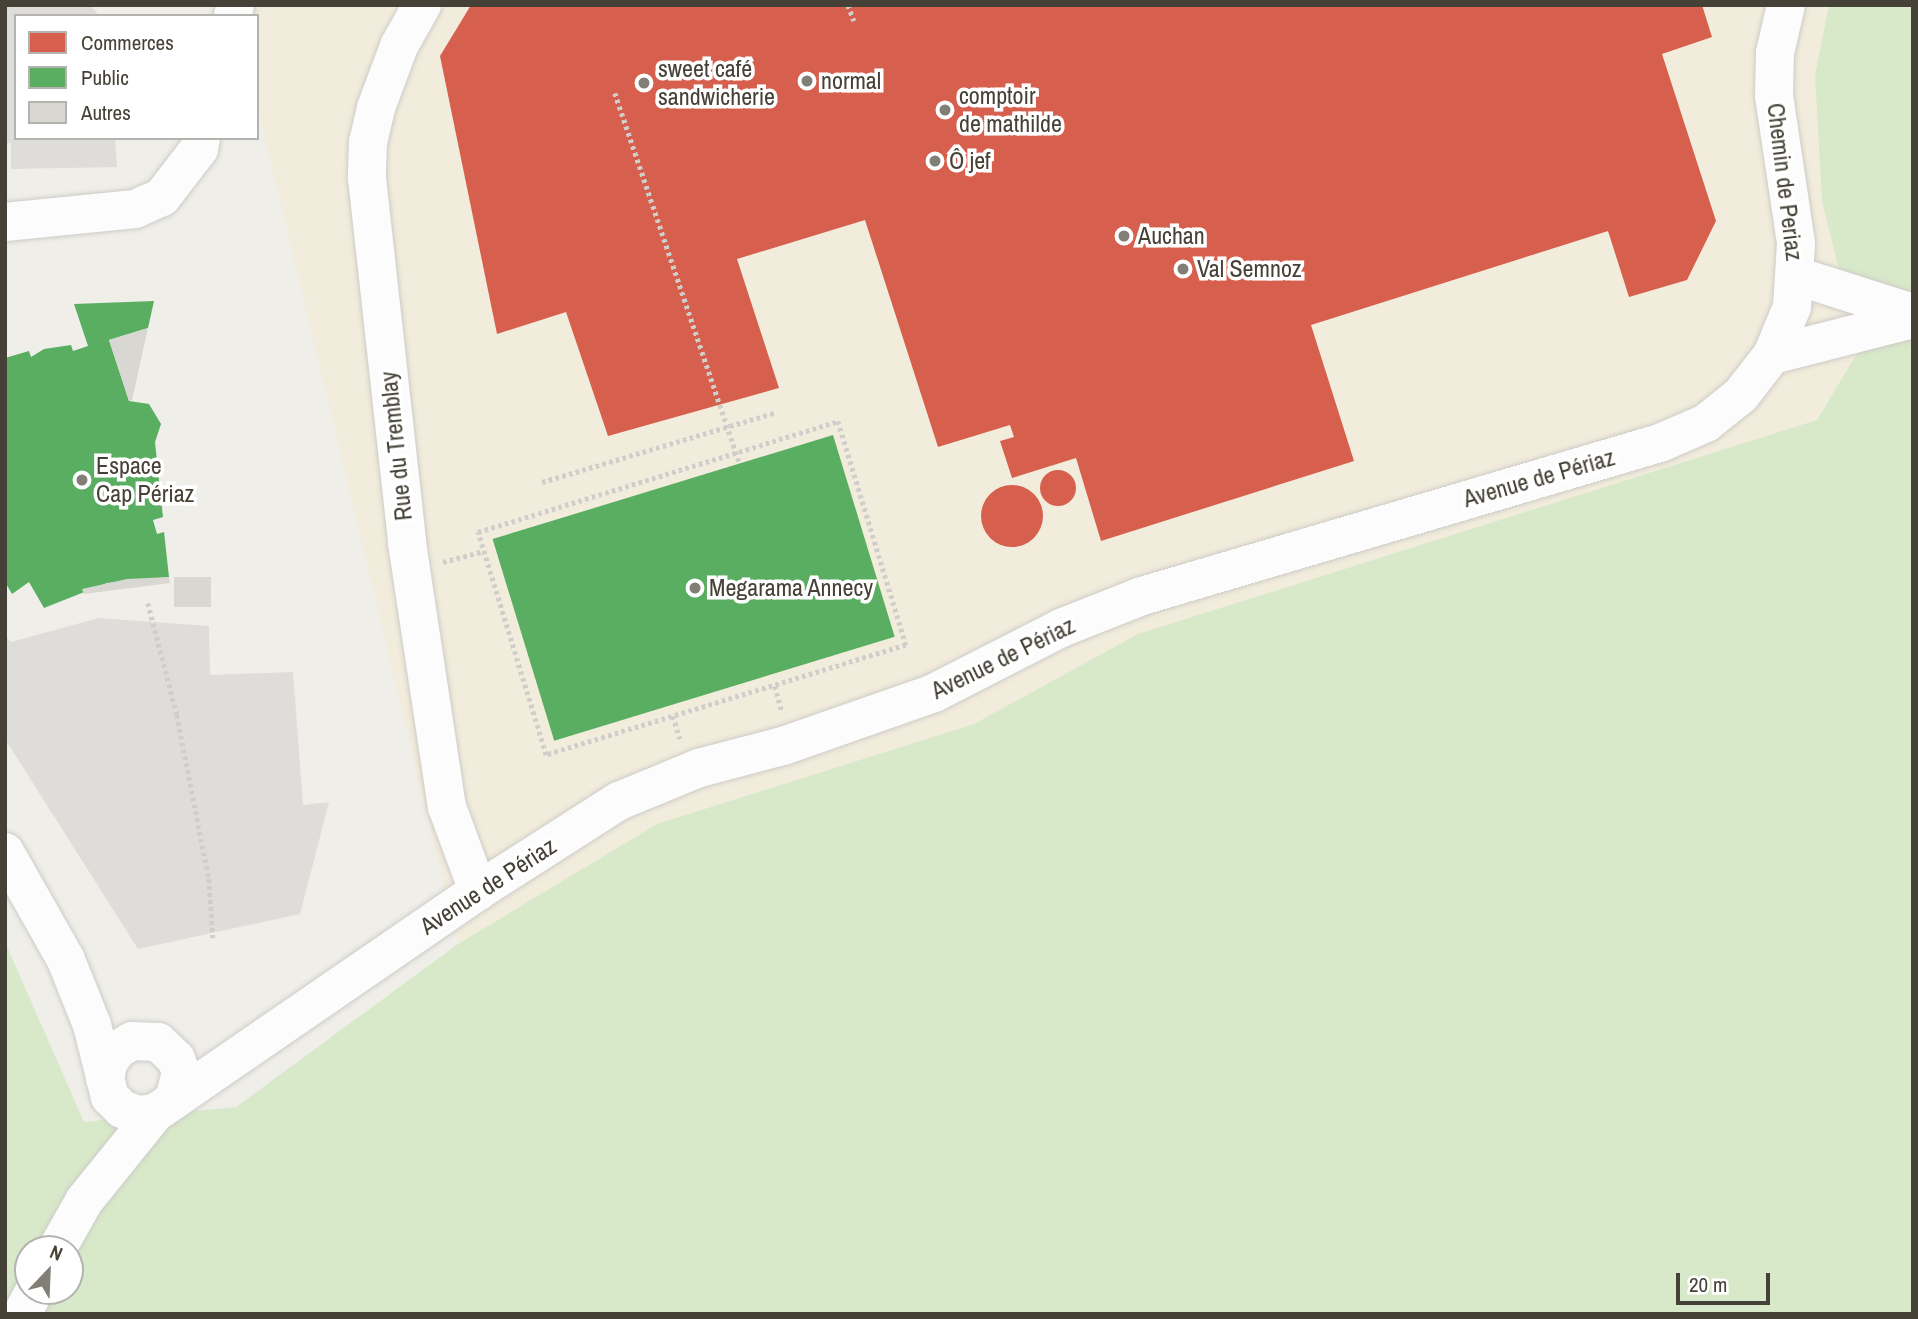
<!DOCTYPE html>
<html>
<head>
<meta charset="utf-8">
<style>
	body { margin:0 }
	#map { position:relative; width:1918px; height:1319px; overflow:hidden; background:#efeee9; font-family:"Archivo Narrow",sans-serif }
	div>[style] { position:absolute }
	.commercial>* { inset:0; background:#f2ecdc }
	.green>* { inset:0; background:#d8e9ca }
	.parking>* { inset:0; background:#deddd9 }
	.shops>* { inset:0; background:#d6604d }
	.round { border-radius:50% }
	.public>* { inset:0; background:#5aae61; transform-origin:0 0 }
	.building>* { inset:0; background:#d9d7d1; transform-origin:0 0 }
	.path>* { height:4.5px; margin-top:-2.25px; transform-origin:0; background:repeating-linear-gradient(90deg,#d0cecb 0 3.5px,transparent 0 7px) }
	.roads { filter:drop-shadow(0 0 2px #cdccc7) drop-shadow(0 0 2px #cdccc7) }
	.minor>* { height:38px; margin:-19px; padding:0 19px; transform-origin:19px; border-radius:19px; background:#fdfcfc }
	.dots>* { width:19px; height:19px; translate:-50% -50%; box-sizing:border-box; border:4px solid #fff; border-radius:50% }
	span { translate:-50% -50%; white-space:nowrap; text-align:center; line-height:1.15; -webkit-text-stroke:7px #fff; paint-order:stroke }
	.poi-label { font-size:24px; color:#454136 }
	.left { translate:0 -50%; text-align:left }
	.street-label { font-size:24px; color:#454136 }
	.frame { position:absolute; inset:0; border:7px solid #454136; pointer-events:none }
	.legend { position:absolute; left:14px; top:14px; width:245px; height:126px; box-sizing:border-box; background:#fff; border:2px solid #b5b3af; margin:0; padding:9px 12px; list-style:none; font-size:21px; color:#454136 }
	.legend li { display:flex; align-items:center; gap:14px; height:35px }
	.legend b { width:35px; border:2px solid #b5b3af }
	.north { position:absolute; left:14px; top:1235px; width:70px; height:70px; box-sizing:border-box; background:#fff; border:2px solid #b5b3af; border-radius:50%; rotate:23deg; font-size:19px; font-weight:700; line-height:28px; text-align:center; color:#454136 }
	.north::after { content:''; display:block; margin:auto; width:24px; height:32px; background:#807e75; clip-path:polygon(50% 0,100% 100%,50% 72%,0 100%) }
	.scale { position:absolute; left:1676px; top:1273px; width:94px; height:32px; box-sizing:border-box; border:4px solid #454136; border-top:0; padding-left:9px; font-size:21px; line-height:24px; white-space:nowrap; color:#454136; -webkit-text-stroke:5px #fff; paint-order:stroke }
</style>
</head>
<body>
<div id="map">
	<div class="commercial">
		<div style="clip-path:polygon(238px 5px,1829px 5px,1815px 75px,1859px 350px,1817px 420px,1138px 634px,974px 724px,657px 824px,458px 944px,257px 105px,257px 16px,240px 16px)"></div>
	</div>
	<div class="green">
		<div style="clip-path:polygon(evenodd,1829px 5px,1913px 5px,1913px 1314px,5px 1314px,5px 942px,84px 1122px,236px 1107px,458px 944px,657px 824px,974px 724px,1138px 634px,1817px 420px,1859px 350px,1822px 201px,1815px 75px,1829px 5px,28px 1249px,70px 1249px,70px 1291px,28px 1291px,28px 1249px)"></div>
	</div>
	<div class="parking">
		<div style="clip-path:polygon(5px 5px,91px 5px,99px 16px,16px 16px,16px 138px,115px 138px,117px 167px,11px 169px,11px 143px,5px 143px)"></div>
		<div style="clip-path:polygon(99px 618px,209px 626px,210px 675px,293px 672px,303px 805px,329px 802px,300px 914px,138px 949px,5px 739px,5px 635px,11px 642px)"></div>
	</div>
	<div class="shops">
		<div style="clip-path:polygon(471px 5px,1702px 5px,1712px 37px,1662px 54px,1716px 221px,1687px 280px,1629px 297px,1608px 231px,1311px 325px,1354px 461px,1101px 541px,1076px 458px,1012px 478px,1000px 441px,1014px 437px,1010px 425px,938px 447px,865px 220px,737px 259px,779px 388px,608px 436px,566px 312px,497px 334px,440px 56px)"></div>
		<div class="round" style="left:1040px;top:470px;width:36px;height:36px"></div>
		<div class="round" style="left:981px;top:485px;width:62px;height:62px"></div>
	</div>
	<div class="public">
		<div style="clip-path:polygon(154px 301px,148px 328px,109px 340px,129px 401px,149px 404px,161px 424px,155px 442px,163px 517px,153px 520px,157px 534px,164px 532px,169px 577px,107px 583px,44px 608px,29px 582px,12px 594px,5px 582px,5px 358px,29px 351px,31px 357px,44px 349px,71px 345px,73px 351px,88px 346px,74px 304px)"></div>
		<div style="left:833px;top:435px;width:211px;height:356px;rotate:73deg"></div>
	</div>
	<div class="building">
		<div style="clip-path:polygon(148px 328px,132px 400px,129px 401px,109px 340px)"></div>
		<div style="clip-path:polygon(169px 577px,170px 583px,84px 594px,82px 589px,127px 579px)"></div>
		<div style="left:174px;top:577px;width:37px;height:30px"></div>
	</div>
	<div class="path">
		<div style="left:848px;top:5px;width:17px;rotate:69deg"></div>
		<div style="left:615px;top:93px;width:391px;rotate:71.4deg"></div>
		<div style="left:838px;top:421px;width:234px;rotate:73.1deg"></div>
		<div style="left:906px;top:645px;width:376px;rotate:163deg"></div>
		<div style="left:546px;top:755px;width:233px;rotate:-107deg"></div>
		<div style="left:478px;top:532px;width:377px;rotate:-17.1deg"></div>
		<div style="left:542px;top:482px;width:245px;rotate:-16.6deg"></div>
		<div style="left:443px;top:562px;width:42px;rotate:-15deg"></div>
		<div style="left:148px;top:603px;width:116px;rotate:75.5deg"></div>
		<div style="left:177px;top:715px;width:167px;rotate:79deg"></div>
		<div style="left:209px;top:879px;width:59px;rotate:86.1deg"></div>
		<div style="left:775px;top:686px;width:27px;rotate:75deg"></div>
		<div style="left:673px;top:716px;width:24px;rotate:73deg"></div>
	</div>
	<div class="roads">
		<div class="minor">
			<div style="left:422px;top:5px;width:47px;rotate:119.3deg"></div>
			<div style="left:399px;top:46px;width:66px;rotate:110.4deg"></div>
			<div style="left:376px;top:108px;width:35px;rotate:103deg"></div>
			<div style="left:368px;top:142px;width:36px;rotate:92deg"></div>
			<div style="left:367px;top:178px;width:367px;rotate:83.7deg"></div>
			<div style="left:407px;top:543px;width:267px;rotate:81.4deg"></div>
			<div style="left:447px;top:807px;width:90px;rotate:69.7deg"></div>
			<div style="left:233px;top:16px;width:11px;rotate:-80deg"></div>
			<div style="left:5px;top:222px;width:131px;rotate:-5.7deg"></div>
			<div style="left:135px;top:209px;width:30px;rotate:-24deg"></div>
			<div style="left:162px;top:197px;width:61px;rotate:-52.4deg"></div>
			<div style="left:199px;top:149px;width:11px;rotate:-80deg"></div>
			<div style="left:1797px;top:276px;width:122px;rotate:17.7deg"></div>
			<div style="left:1772px;top:355px;width:146px;rotate:-14.3deg"></div>
			<div style="left:5px;top:852px;width:124px;rotate:60.5deg"></div>
			<div style="left:66px;top:960px;width:70px;rotate:68.2deg"></div>
			<div style="left:92px;top:1025px;width:74px;rotate:76deg"></div>
			<div style="left:110px;top:1097px;width:17px;rotate:45deg"></div>
			<div style="left:122px;top:1109px;width:17px;rotate:21deg"></div>
			<div style="left:138px;top:1115px;width:17px;rotate:-7deg"></div>
			<div style="left:155px;top:1113px;width:392px;rotate:-34.5deg"></div>
			<div style="left:478px;top:891px;width:167px;rotate:-32.6deg"></div>
			<div style="left:619px;top:801px;width:87px;rotate:-22.4deg"></div>
			<div style="left:699px;top:768px;width:87px;rotate:-14.7deg"></div>
			<div style="left:783px;top:746px;width:160px;rotate:-19.3deg"></div>
			<div style="left:934px;top:693px;width:143px;rotate:-27.1deg"></div>
			<div style="left:1061px;top:628px;width:87px;rotate:-21.6deg"></div>
			<div style="left:1142px;top:596px;width:540px;rotate:-16.46deg"></div>
			<div style="left:1660px;top:443px;width:50px;rotate:-23.5deg"></div>
			<div style="left:1706px;top:423px;width:45px;rotate:-38.7deg"></div>
			<div style="left:1741px;top:395px;width:51px;rotate:-52.2deg"></div>
			<div style="left:1772px;top:355px;width:52px;rotate:-67.4deg"></div>
			<div style="left:1792px;top:307px;width:64px;rotate:-86.4deg"></div>
			<div style="left:1796px;top:243px;width:149px;rotate:-98.5deg"></div>
			<div style="left:1774px;top:96px;width:43px;rotate:-88.7deg"></div>
			<div style="left:1775px;top:53px;width:49px;rotate:-77.1deg"></div>
			<div style="left:105px;top:1079px;width:16px;rotate:-79deg"></div>
			<div style="left:108px;top:1063px;width:16px;rotate:-55deg"></div>
			<div style="left:117px;top:1050px;width:17px;rotate:-31deg"></div>
			<div style="left:132px;top:1041px;width:26px;rotate:2deg"></div>
			<div style="left:158px;top:1042px;width:25px;rotate:43deg"></div>
			<div style="left:176px;top:1059px;width:15px;rotate:70deg"></div>
			<div style="left:181px;top:1073px;width:28px;rotate:105deg"></div>
			<div style="left:57px;top:1249px;width:55px;rotate:-60.6deg"></div>
			<div style="left:84px;top:1201px;width:113px;rotate:-51.1deg"></div>
			<div style="left:22px;top:1314px;width:26px;rotate:-62deg"></div>
		</div>
	</div>
	<div class="dots">
		<div style="left:807px;top:81px;background:#807e75"></div>
		<div style="left:644px;top:83px;background:#807e75"></div>
		<div style="left:945px;top:110px;background:#807e75"></div>
		<div style="left:935px;top:161px;background:#807e75"></div>
		<div style="left:1124px;top:236px;background:#807e75"></div>
		<div style="left:1183px;top:269px;background:#807e75"></div>
		<div style="left:82px;top:480px;background:#807e75"></div>
		<div style="left:695px;top:588px;background:#807e75"></div>
	</div>
	<div class="poi-label">
		<span class="left" style="left:658px;top:83px">sweet café<br>sandwicherie</span>
		<span class="left" style="left:821px;top:81px">normal</span>
		<span class="left" style="left:959px;top:110px">comptoir<br>de mathilde</span>
		<span class="left" style="left:949px;top:161px">Ô jef</span>
		<span class="left" style="left:1138px;top:236px">Auchan</span>
		<span class="left" style="left:1197px;top:269px">Val Semnoz</span>
		<span class="left" style="left:96px;top:480px">Espace<br>Cap Périaz</span>
		<span class="left" style="left:709px;top:588px">Megarama Annecy</span>
	</div>
	<div class="street-label">
		<span style="left:1785px;top:182px;rotate:83deg">Chemin de Periaz</span>
		<span style="left:396px;top:446px;rotate:-96deg">Rue du Tremblay</span>
		<span style="left:1539px;top:478px;rotate:-16deg">Avenue de Périaz</span>
		<span style="left:1003px;top:658px;rotate:-26deg">Avenue de Périaz</span>
		<span style="left:488px;top:886px;rotate:-33deg">Avenue de Périaz</span>
	</div>
	<div class="frame"></div>
	<ul class="legend">
	<li><b style="height:19px;background:#d6604d"></b>Commerces</li>
	<li><b style="height:19px;background:#5aae61"></b>Public</li>
	<li><b style="height:19px;background:#d9d7d1"></b>Autres</li>
	</ul>
	<div class="north">N</div>
	<div class="scale">20 m</div>
</div>
</body>
</html>
